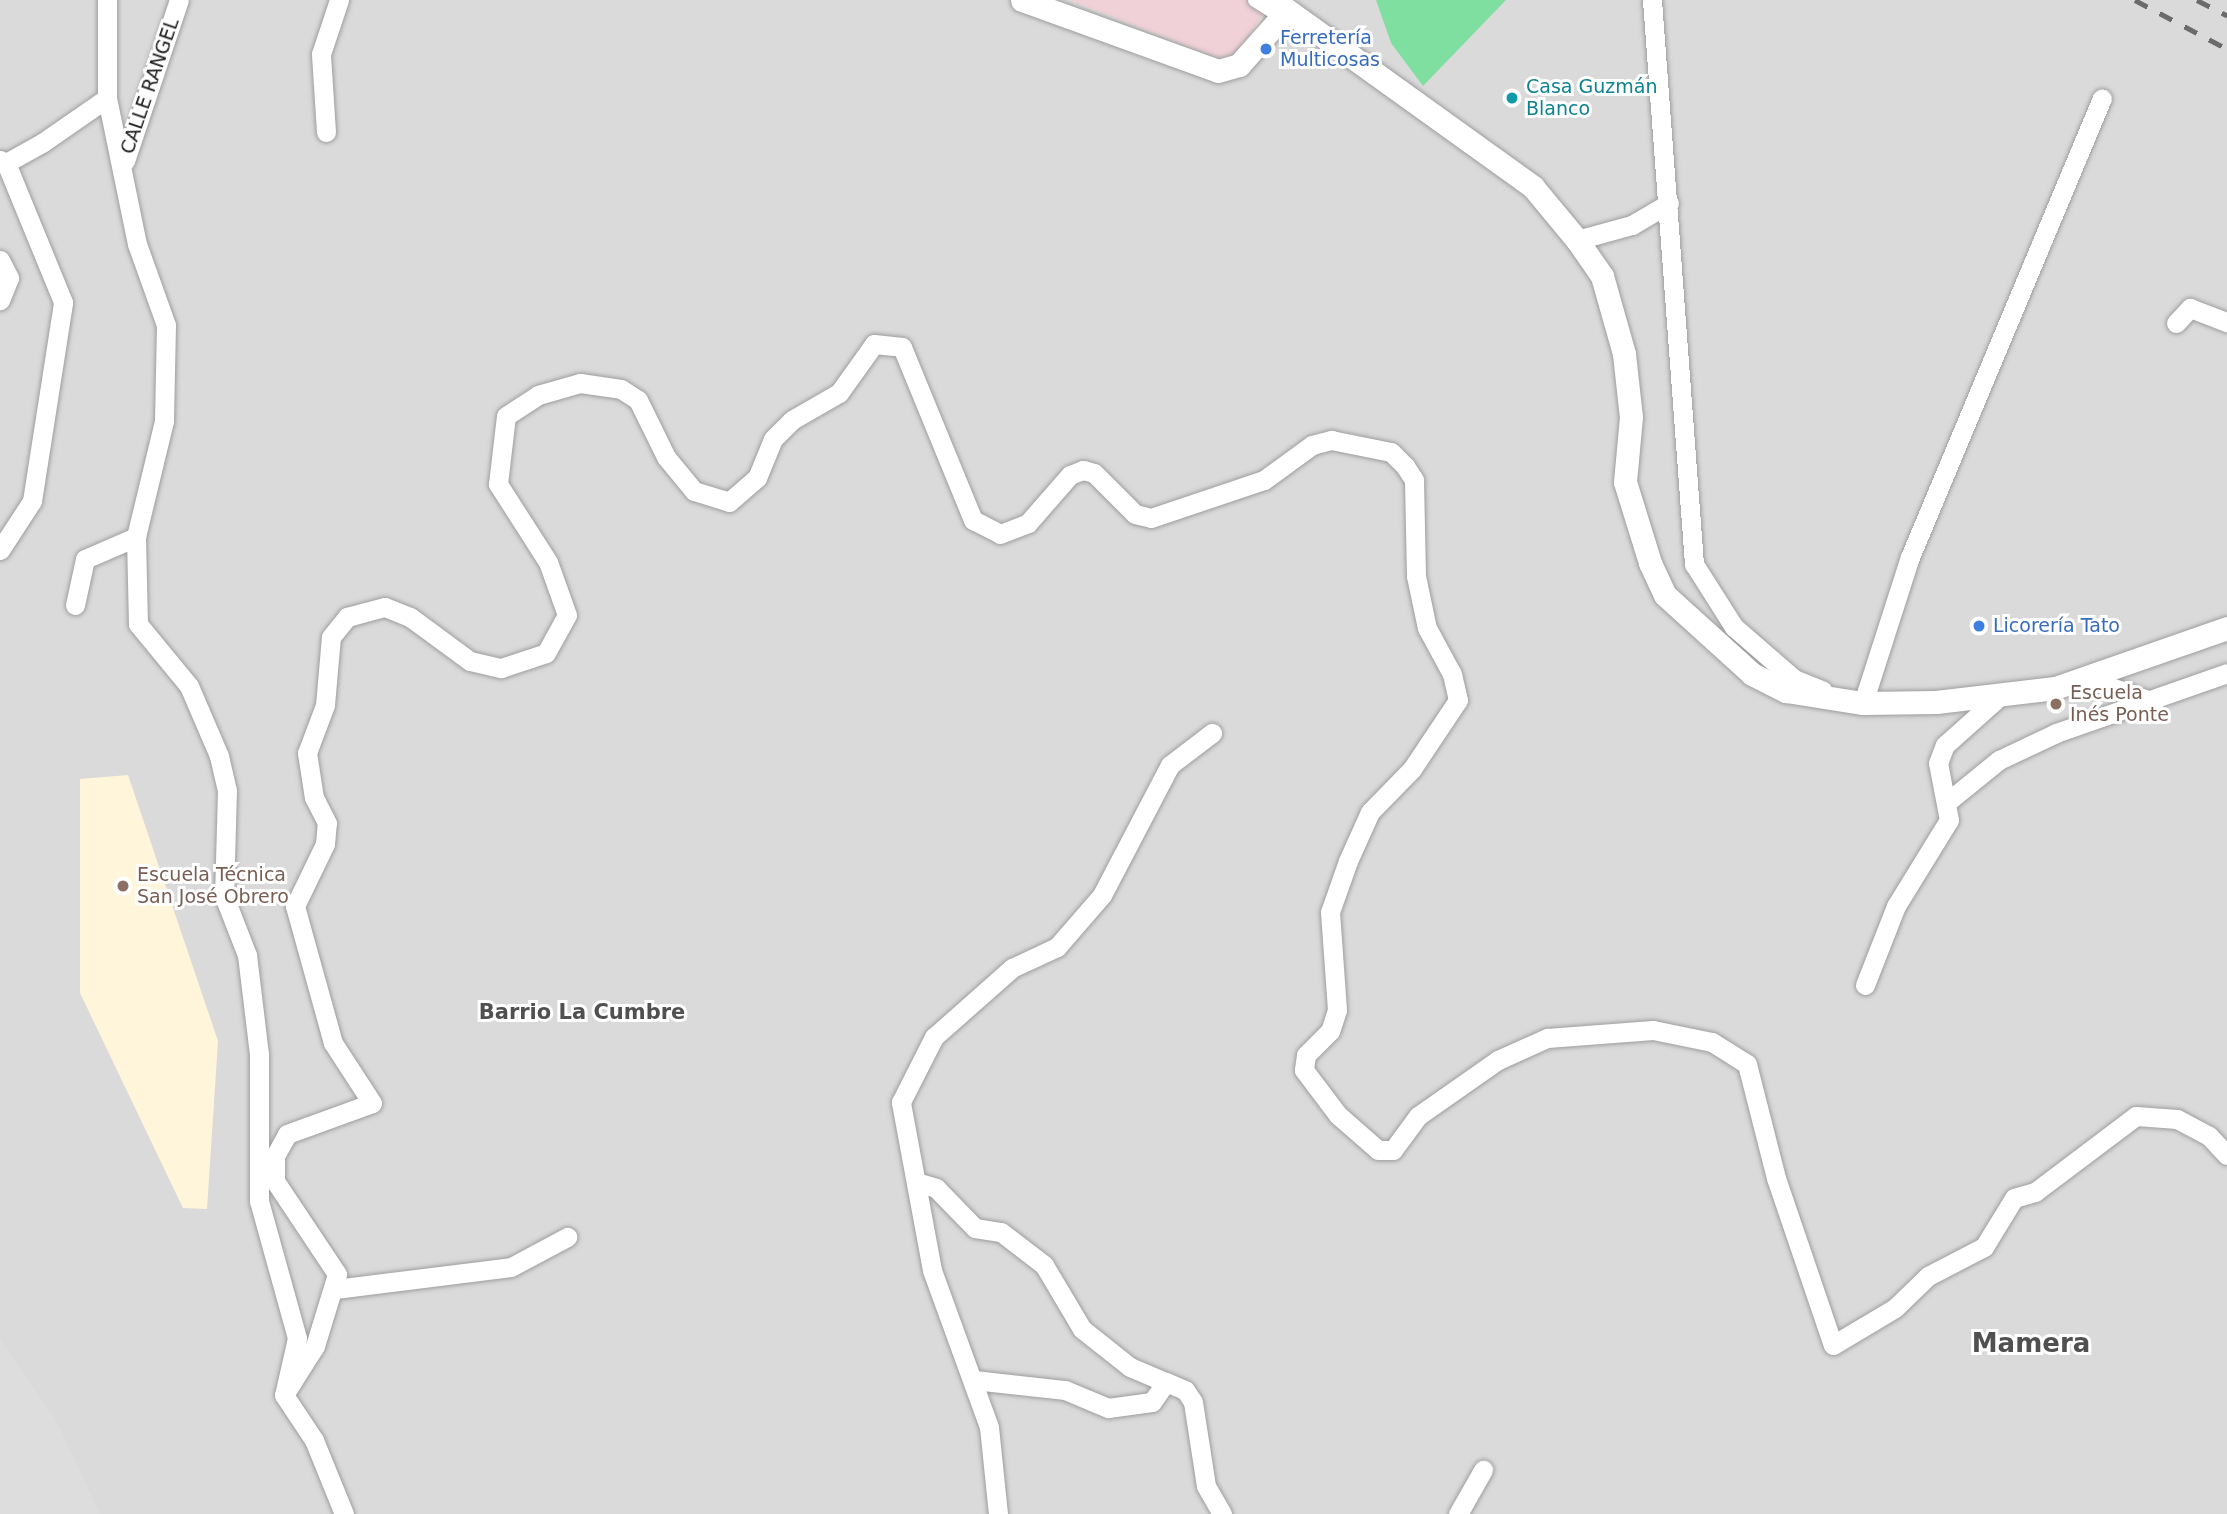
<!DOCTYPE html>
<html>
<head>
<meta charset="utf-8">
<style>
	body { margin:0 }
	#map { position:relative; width:2227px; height:1514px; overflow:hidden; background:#efe7e3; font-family:"DejaVu Sans",sans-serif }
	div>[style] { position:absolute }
	.residential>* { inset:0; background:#dbdada }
	.commercial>* { inset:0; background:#f0d1d8 }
	.education>* { inset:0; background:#fff5db }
	.pitch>* { inset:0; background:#7fdfa0 }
	.parking>* { inset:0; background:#ddd }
	.roads { filter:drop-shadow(0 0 2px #9e9e9e) drop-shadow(0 0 2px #9e9e9e) }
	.pedestrian>* { height:14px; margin:-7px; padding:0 7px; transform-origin:7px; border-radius:7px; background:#fff }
	.minor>* { height:19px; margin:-9.5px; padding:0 9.5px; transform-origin:9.5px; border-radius:9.5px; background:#fff }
	.tertiary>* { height:23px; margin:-11.5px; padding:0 11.5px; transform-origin:11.5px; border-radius:11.5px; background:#fff }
	.rail>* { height:5px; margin-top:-2.5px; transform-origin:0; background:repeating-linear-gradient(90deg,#6b6b6b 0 14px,transparent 0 28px) }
	.dots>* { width:19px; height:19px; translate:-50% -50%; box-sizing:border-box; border:4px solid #fff; border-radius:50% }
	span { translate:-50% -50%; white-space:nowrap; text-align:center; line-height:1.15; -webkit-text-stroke:6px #fff; paint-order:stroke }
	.shop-label { font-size:19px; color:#366cbe }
	.left { translate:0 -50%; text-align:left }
	.street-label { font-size:19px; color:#1d1d1d }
	.culture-label { font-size:19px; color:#0d838f }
	.education-label { font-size:19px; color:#785e54 }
	.neighbourhood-label { font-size:21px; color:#505050; font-weight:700 }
	.district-label { font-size:26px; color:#505050; font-weight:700 }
</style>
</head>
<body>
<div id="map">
	<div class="residential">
		<div style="clip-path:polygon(0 0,1069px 0,1219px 58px,1255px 34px,1271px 0,2227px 0,2227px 1514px,0 1514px)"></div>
	</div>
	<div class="commercial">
		<div style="clip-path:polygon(1069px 0,1271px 0,1237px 57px,1219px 58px)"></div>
	</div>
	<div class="education">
		<div style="clip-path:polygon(128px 775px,218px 1041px,207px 1209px,183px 1208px,80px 993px,80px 779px)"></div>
	</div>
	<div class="pitch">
		<div style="clip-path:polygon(1376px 0,1506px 0,1423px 86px,1391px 43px)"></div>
	</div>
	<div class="parking">
		<div style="clip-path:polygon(0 1339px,56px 1420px,100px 1514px,0 1514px)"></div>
	</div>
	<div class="roads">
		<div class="pedestrian">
			<div style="left:1255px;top:0;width:26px;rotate:32deg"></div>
		</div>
		<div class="minor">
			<div style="left:107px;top:0;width:98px;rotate:90deg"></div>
			<div style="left:107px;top:98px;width:149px;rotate:78.4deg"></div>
			<div style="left:137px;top:244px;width:86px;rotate:70.3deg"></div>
			<div style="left:166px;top:325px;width:96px;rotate:91.2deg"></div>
			<div style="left:164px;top:421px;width:119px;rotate:103.6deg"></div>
			<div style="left:136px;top:537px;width:87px;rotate:88.7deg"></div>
			<div style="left:138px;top:624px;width:80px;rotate:50.6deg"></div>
			<div style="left:189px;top:686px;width:76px;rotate:66.8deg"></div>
			<div style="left:219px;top:756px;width:35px;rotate:77deg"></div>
			<div style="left:227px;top:790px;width:106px;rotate:91.6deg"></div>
			<div style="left:224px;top:896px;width:63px;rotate:68.7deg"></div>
			<div style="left:247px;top:955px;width:100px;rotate:83.1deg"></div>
			<div style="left:259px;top:1054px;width:147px;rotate:90deg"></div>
			<div style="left:259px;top:1201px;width:142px;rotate:74.5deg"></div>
			<div style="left:297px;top:1338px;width:58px;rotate:102.8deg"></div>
			<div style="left:284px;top:1395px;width:54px;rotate:56.3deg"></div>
			<div style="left:314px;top:1440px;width:80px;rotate:67.9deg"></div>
			<div style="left:1652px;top:0;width:566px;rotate:85.74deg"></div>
			<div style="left:1694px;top:564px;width:75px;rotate:57.6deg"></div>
			<div style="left:1734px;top:627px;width:79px;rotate:40.9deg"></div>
			<div style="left:1794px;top:679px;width:31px;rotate:22deg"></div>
			<div style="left:326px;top:132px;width:78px;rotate:-93.7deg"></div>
			<div style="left:321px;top:54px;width:57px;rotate:-71.6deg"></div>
			<div style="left:0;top:160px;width:7px;rotate:27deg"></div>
			<div style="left:6px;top:163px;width:41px;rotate:-29.1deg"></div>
			<div style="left:42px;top:143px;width:79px;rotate:-34.7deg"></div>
			<div style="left:125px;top:161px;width:170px;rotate:-71.5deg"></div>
			<div style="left:1577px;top:240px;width:57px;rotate:-15.3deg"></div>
			<div style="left:1632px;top:225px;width:43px;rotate:-30.7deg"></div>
			<div style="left:0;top:260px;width:20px;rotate:63deg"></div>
			<div style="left:9px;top:278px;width:24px;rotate:112deg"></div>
			<div style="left:2176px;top:323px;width:21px;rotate:-47deg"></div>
			<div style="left:2190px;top:308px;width:40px;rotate:21deg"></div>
			<div style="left:0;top:550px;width:59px;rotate:-56.9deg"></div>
			<div style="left:32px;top:501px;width:201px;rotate:-81.1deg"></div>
			<div style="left:63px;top:302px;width:150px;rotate:-112.3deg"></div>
			<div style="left:75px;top:605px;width:47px;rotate:-77.7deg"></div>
			<div style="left:85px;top:559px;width:56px;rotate:-23.3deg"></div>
			<div style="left:2085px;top:678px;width:73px;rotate:19.2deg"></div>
			<div style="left:1863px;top:703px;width:153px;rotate:-72.2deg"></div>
			<div style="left:1910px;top:557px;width:497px;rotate:-67.3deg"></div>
			<div style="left:1946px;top:803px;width:68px;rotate:-39.1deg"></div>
			<div style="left:1999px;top:760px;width:63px;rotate:-25.3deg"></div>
			<div style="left:2056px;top:733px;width:181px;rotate:-19.3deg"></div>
			<div style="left:1865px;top:985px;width:85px;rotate:-68.6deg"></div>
			<div style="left:1896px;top:906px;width:101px;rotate:-58.4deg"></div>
			<div style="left:1949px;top:820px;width:58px;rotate:-100.9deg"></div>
			<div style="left:1938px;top:763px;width:19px;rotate:-69deg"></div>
			<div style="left:1945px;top:745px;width:74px;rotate:-41.7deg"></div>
			<div style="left:919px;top:1183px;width:18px;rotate:16deg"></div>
			<div style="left:936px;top:1188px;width:56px;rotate:45.7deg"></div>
			<div style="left:975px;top:1228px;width:26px;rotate:9deg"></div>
			<div style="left:1001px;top:1232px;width:54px;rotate:37.5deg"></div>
			<div style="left:1044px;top:1265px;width:74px;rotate:59.3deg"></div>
			<div style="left:1082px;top:1329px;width:61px;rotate:38.4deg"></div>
			<div style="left:1130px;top:1367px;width:39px;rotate:23deg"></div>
			<div style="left:335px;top:1289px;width:177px;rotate:-7.1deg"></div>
			<div style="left:511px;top:1267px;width:64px;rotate:-28.2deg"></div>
			<div style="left:974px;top:1380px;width:92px;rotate:6.3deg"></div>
			<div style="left:1065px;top:1390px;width:47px;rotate:22.7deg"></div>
			<div style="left:1108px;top:1408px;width:44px;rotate:-7.8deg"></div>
			<div style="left:1152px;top:1402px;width:24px;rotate:-55deg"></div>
			<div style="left:1166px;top:1382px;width:21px;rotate:23deg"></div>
			<div style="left:1185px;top:1390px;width:14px;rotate:56deg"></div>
			<div style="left:1193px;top:1402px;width:85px;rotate:81.2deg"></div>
			<div style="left:1206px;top:1486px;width:32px;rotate:60deg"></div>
			<div style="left:284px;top:1395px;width:58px;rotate:-57.7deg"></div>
			<div style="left:315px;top:1346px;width:75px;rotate:-73deg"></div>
			<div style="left:337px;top:1274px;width:112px;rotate:-123.7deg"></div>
			<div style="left:275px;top:1181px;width:25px;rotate:-90deg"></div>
			<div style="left:275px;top:1156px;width:25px;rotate:-61deg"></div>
			<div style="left:287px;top:1134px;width:90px;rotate:-20deg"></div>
			<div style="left:372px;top:1103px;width:72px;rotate:-123deg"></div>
			<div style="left:333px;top:1043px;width:142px;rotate:-105.5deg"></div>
			<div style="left:295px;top:906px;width:69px;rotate:-64.2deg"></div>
			<div style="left:325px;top:844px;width:21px;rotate:-85deg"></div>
			<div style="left:327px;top:823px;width:28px;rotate:-117deg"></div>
			<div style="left:314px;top:798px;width:46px;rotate:-98.8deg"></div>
			<div style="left:307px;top:753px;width:51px;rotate:-69.4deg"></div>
			<div style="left:325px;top:705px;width:68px;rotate:-85deg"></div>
			<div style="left:331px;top:637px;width:26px;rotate:-51deg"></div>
			<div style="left:347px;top:617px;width:39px;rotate:-15deg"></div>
			<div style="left:385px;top:607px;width:27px;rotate:22deg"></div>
			<div style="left:410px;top:617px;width:74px;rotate:36.3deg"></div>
			<div style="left:470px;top:661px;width:32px;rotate:13deg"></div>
			<div style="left:501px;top:668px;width:47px;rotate:-18.4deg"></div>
			<div style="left:546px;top:653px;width:43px;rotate:-61.1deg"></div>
			<div style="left:567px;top:615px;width:56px;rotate:-109.7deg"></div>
			<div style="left:548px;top:562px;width:93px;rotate:-122.7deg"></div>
			<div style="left:498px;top:484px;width:68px;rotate:-83.3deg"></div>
			<div style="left:506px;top:416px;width:38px;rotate:-33deg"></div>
			<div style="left:538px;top:395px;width:44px;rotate:-15.9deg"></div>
			<div style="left:580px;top:383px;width:41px;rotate:8.3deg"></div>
			<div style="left:621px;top:389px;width:20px;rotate:33deg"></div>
			<div style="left:638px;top:400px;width:64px;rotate:63.8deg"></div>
			<div style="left:666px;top:457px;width:44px;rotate:50.5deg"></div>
			<div style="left:694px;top:491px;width:37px;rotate:17deg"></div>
			<div style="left:729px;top:502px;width:37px;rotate:-41deg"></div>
			<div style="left:757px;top:478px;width:42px;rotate:-67.7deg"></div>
			<div style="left:773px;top:439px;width:27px;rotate:-45deg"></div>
			<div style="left:792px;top:420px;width:54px;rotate:-29.9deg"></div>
			<div style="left:839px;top:393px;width:60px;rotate:-54.5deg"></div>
			<div style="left:874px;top:344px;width:28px;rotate:6deg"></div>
			<div style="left:902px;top:347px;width:187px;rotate:67.7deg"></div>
			<div style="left:973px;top:520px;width:30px;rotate:27deg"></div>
			<div style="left:1000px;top:534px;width:30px;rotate:-21deg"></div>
			<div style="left:1028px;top:523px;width:64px;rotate:-48.8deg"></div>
			<div style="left:1070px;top:475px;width:14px;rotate:-21deg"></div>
			<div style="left:1083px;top:470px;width:11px;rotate:15deg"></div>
			<div style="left:1094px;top:473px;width:58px;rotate:45deg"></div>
			<div style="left:1135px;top:514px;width:16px;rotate:14deg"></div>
			<div style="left:1151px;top:518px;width:119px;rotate:-18.6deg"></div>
			<div style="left:1264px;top:480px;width:59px;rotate:-36.1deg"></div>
			<div style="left:1312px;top:445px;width:20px;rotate:-15deg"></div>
			<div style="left:1331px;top:440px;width:61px;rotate:11.3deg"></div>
			<div style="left:1391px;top:452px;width:20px;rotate:45deg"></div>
			<div style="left:1405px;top:466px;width:17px;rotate:57deg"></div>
			<div style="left:1414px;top:480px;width:96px;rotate:88.8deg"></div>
			<div style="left:1416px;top:576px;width:53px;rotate:78.1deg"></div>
			<div style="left:1427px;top:628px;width:52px;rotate:61.5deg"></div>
			<div style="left:1452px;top:674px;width:27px;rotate:77deg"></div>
			<div style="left:1458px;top:700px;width:83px;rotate:123.7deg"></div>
			<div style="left:1412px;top:769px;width:60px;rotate:134.3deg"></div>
			<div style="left:1370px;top:812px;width:54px;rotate:114.2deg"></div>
			<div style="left:1348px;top:861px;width:54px;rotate:109.4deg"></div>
			<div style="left:1330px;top:912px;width:98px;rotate:85.9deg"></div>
			<div style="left:1337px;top:1010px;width:22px;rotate:108deg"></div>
			<div style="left:1330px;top:1031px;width:34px;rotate:135deg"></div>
			<div style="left:1306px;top:1055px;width:15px;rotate:98deg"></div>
			<div style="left:1304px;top:1070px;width:56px;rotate:52.9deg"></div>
			<div style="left:1338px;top:1115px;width:53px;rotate:41.2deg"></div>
			<div style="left:1378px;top:1150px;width:15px"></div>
			<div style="left:1393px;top:1150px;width:42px;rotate:-53.7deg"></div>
			<div style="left:1418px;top:1116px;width:98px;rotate:-35deg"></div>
			<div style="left:1498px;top:1060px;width:54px;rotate:-24.2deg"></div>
			<div style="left:1547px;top:1038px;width:106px;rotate:-4.3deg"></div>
			<div style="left:1653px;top:1030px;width:60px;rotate:11.5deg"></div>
			<div style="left:1712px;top:1042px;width:41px;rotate:32.2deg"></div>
			<div style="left:1747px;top:1064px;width:118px;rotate:75.7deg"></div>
			<div style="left:1776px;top:1178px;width:176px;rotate:71.2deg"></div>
			<div style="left:1833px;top:1345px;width:72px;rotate:-30.8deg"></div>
			<div style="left:1895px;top:1308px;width:46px;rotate:-44.1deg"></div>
			<div style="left:1928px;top:1276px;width:63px;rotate:-27.4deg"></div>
			<div style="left:1984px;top:1247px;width:57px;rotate:-58.5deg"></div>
			<div style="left:2014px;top:1198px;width:22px;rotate:-16deg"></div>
			<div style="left:2035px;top:1192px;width:126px;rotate:-37deg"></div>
			<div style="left:2136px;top:1116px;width:41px;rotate:4.2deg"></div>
			<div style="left:2177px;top:1119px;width:36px;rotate:28deg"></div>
			<div style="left:2209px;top:1136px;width:26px;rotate:47deg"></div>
			<div style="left:998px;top:1514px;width:87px;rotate:-95.9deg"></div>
			<div style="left:989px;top:1427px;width:167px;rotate:-110deg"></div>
			<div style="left:932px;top:1270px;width:171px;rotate:-100.5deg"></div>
			<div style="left:901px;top:1102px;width:73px;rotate:-63.1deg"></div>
			<div style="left:934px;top:1037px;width:104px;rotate:-41.5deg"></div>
			<div style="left:1012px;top:968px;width:50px;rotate:-25deg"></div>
			<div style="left:1057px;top:947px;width:69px;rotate:-49.1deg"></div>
			<div style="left:1102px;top:895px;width:147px;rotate:-62.4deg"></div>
			<div style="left:1170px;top:765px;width:53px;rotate:-37.3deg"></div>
			<div style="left:1458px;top:1514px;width:51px;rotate:-60.4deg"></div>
		</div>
		<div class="tertiary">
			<div style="left:1022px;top:0;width:208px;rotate:19.9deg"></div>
			<div style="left:1218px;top:71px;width:22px;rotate:-16deg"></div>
			<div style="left:1239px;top:65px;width:71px;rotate:-48.4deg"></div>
			<div style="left:1273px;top:0;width:320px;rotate:35.7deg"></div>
			<div style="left:1533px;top:187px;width:69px;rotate:50.3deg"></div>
			<div style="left:1577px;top:240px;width:44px;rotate:55.2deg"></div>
			<div style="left:1602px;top:276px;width:81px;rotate:74.2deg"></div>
			<div style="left:1624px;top:354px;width:63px;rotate:83.7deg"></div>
			<div style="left:1631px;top:417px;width:65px;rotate:95.3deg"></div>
			<div style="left:1625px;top:482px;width:85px;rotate:72.8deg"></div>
			<div style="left:1650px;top:563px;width:35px;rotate:65deg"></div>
			<div style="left:1665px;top:595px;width:118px;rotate:42.2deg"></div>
			<div style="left:1752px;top:674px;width:38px;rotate:27deg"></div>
			<div style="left:1786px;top:691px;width:78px;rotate:8.9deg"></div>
			<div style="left:1863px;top:703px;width:73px;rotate:-0.8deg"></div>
			<div style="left:1936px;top:702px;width:120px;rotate:-6.7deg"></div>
			<div style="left:2055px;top:688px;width:182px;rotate:-19.2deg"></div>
		</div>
	</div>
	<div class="rail">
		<div style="left:2135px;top:0;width:104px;rotate:28deg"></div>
		<div style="left:2197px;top:0;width:34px;rotate:27deg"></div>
	</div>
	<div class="dots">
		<div style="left:1266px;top:49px;background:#3f7fe0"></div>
		<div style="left:1512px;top:98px;background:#0f9aa8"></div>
		<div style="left:1979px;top:626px;background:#3f7fe0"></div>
		<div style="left:2056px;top:704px;background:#8d6e63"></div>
		<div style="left:123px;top:886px;background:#8d6e63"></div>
	</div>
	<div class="shop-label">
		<span class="left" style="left:1280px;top:49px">Ferretería<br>Multicosas</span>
		<span class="left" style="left:1993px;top:626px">Licorería Tato</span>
	</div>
	<div class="street-label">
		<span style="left:150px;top:86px;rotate:-71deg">CALLE RANGEL</span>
	</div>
	<div class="culture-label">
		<span class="left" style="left:1526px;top:98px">Casa Guzmán<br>Blanco</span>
	</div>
	<div class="education-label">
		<span class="left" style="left:2070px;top:704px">Escuela<br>Inés Ponte</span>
		<span class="left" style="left:137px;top:886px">Escuela Técnica<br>San José Obrero</span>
	</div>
	<div class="neighbourhood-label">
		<span style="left:582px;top:1012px">Barrio La Cumbre</span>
	</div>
	<div class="district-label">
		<span style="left:2031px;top:1344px">Mamera</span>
	</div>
</div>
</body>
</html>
